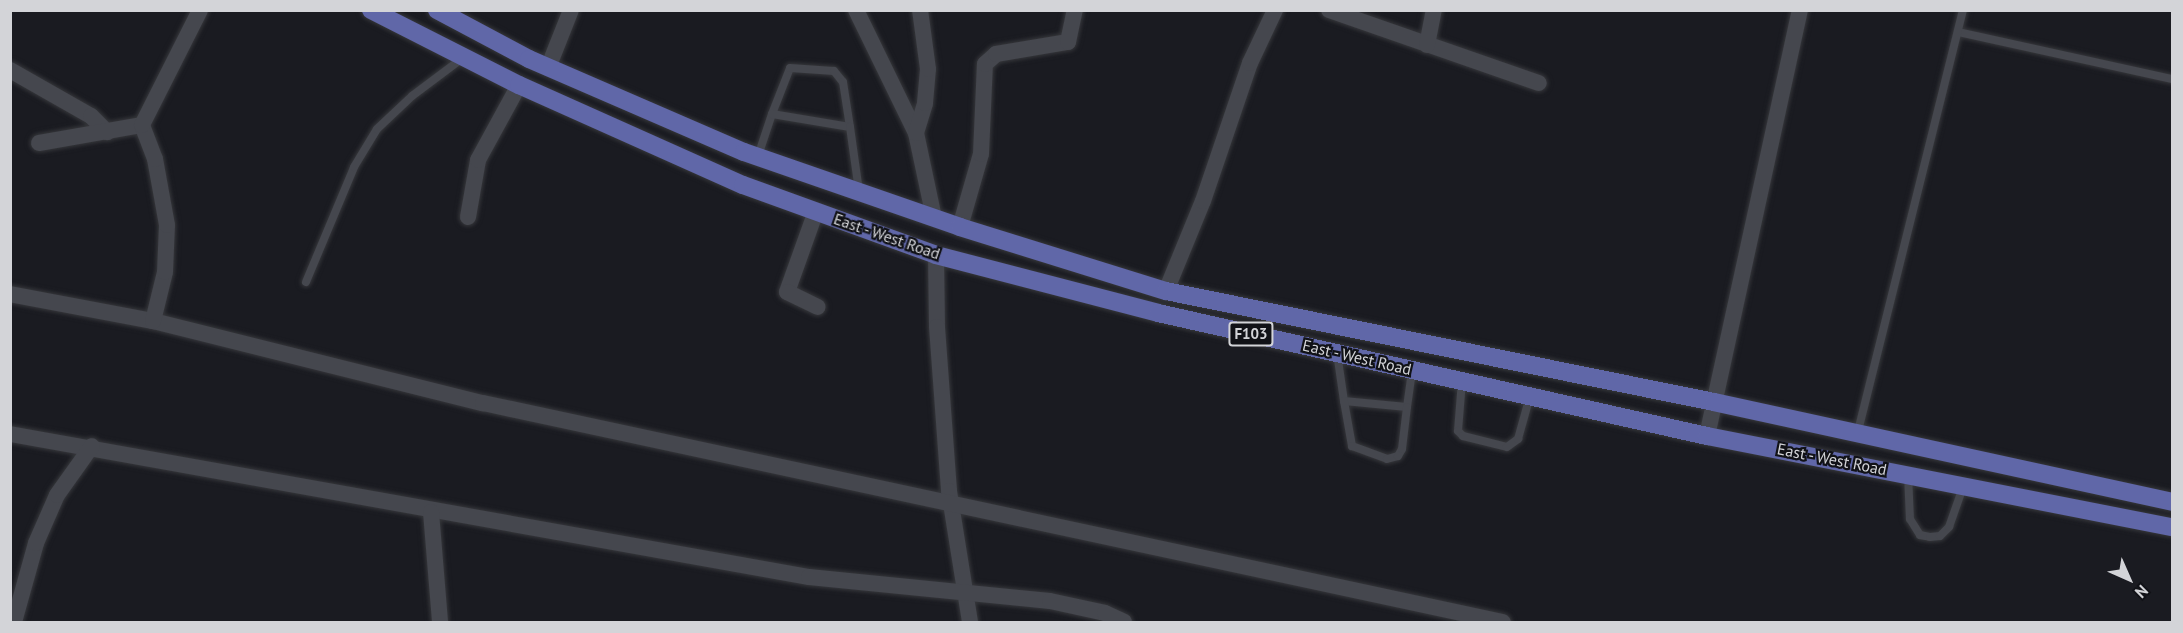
<!DOCTYPE html>
<html>
<head>
<meta charset="utf-8">
<style>
	body { margin:0 }
	#map { position:relative; width:2183px; height:633px; overflow:hidden; background:#1a1b21; font-family:"PT Sans",sans-serif }
	div>[style] { position:absolute }
	.roads { filter:drop-shadow(0 0 2px #36373b) drop-shadow(0 0 2px #36373b) }
	.lane>* { height:8px; margin:-4px; padding:0 4px; transform-origin:4px; border-radius:4px; background:#45474e }
	.street>* { height:16px; margin:-8px; padding:0 8px; transform-origin:8px; border-radius:8px; background:#45474e }
	.primary>* { height:18px; margin:-9px; padding:0 9px; transform-origin:9px; border-radius:9px; background:#6067a8 }
	span { translate:-50% -50%; white-space:nowrap; text-align:center; line-height:1.15; -webkit-text-stroke:4.5px #111217; paint-order:stroke }
	.shield-label span { padding:2px 4px; background:#111217; border:2px solid; border-radius:4px; -webkit-text-stroke-width:0 }
	.shield-label { font-size:15px; color:#d3d4d8; font-weight:700 }
	.street-label { font-size:16px; color:#d3d4d8 }
	.frame { position:absolute; inset:0; border:12px solid #d3d4d8; pointer-events:none }
	.north { position:absolute; left:2099px; top:549px; width:60px; height:60px; -webkit-text-stroke:4px #111217; paint-order:stroke; rotate:135deg; font-size:16px; font-weight:700; line-height:24px; text-align:center; color:#d3d4d8 }
	.north::after { content:''; display:block; margin:auto; width:21px; height:27px; background:#d3d4d8; clip-path:polygon(50% 0,100% 100%,50% 72%,0 100%) }
</style>
</head>
<body>
<div id="map">
	<div class="roads">
		<div class="lane">
			<div style="left:1958px;top:32px;width:219px;rotate:12.4deg"></div>
			<div style="left:772px;top:114px;width:49px;rotate:-68.6deg"></div>
			<div style="left:790px;top:68px;width:44px;rotate:3.9deg"></div>
			<div style="left:834px;top:71px;width:14px;rotate:51deg"></div>
			<div style="left:843px;top:82px;width:46px;rotate:81.2deg"></div>
			<div style="left:758px;top:156px;width:44px;rotate:-71.6deg"></div>
			<div style="left:772px;top:114px;width:79px;rotate:9.5deg"></div>
			<div style="left:850px;top:127px;width:65px;rotate:82deg"></div>
			<div style="left:306px;top:282px;width:125px;rotate:-67.3deg"></div>
			<div style="left:354px;top:167px;width:44px;rotate:-58.8deg"></div>
			<div style="left:377px;top:129px;width:48px;rotate:-43.3deg"></div>
			<div style="left:412px;top:96px;width:65px;rotate:-36.9deg"></div>
			<div style="left:1337px;top:353px;width:49px;rotate:81.7deg"></div>
			<div style="left:1344px;top:401px;width:63px;rotate:5.4deg"></div>
			<div style="left:1407px;top:407px;width:37px;rotate:-82deg"></div>
			<div style="left:1462px;top:381px;width:50px;rotate:94.6deg"></div>
			<div style="left:1458px;top:431px;width:7px;rotate:45deg"></div>
			<div style="left:1463px;top:436px;width:45px;rotate:14deg"></div>
			<div style="left:1507px;top:447px;width:14px;rotate:-36deg"></div>
			<div style="left:1518px;top:439px;width:45px;rotate:-74.4deg"></div>
			<div style="left:1344px;top:401px;width:46px;rotate:79.9deg"></div>
			<div style="left:1352px;top:446px;width:37px;rotate:20deg"></div>
			<div style="left:1387px;top:459px;width:11px;rotate:-15deg"></div>
			<div style="left:1398px;top:456px;width:8px;rotate:-60deg"></div>
			<div style="left:1402px;top:449px;width:42px;rotate:-83.2deg"></div>
			<div style="left:1857px;top:435px;width:438px;rotate:-76deg"></div>
			<div style="left:1908px;top:474px;width:45px;rotate:87.5deg"></div>
			<div style="left:1910px;top:519px;width:19px;rotate:58deg"></div>
			<div style="left:1920px;top:535px;width:10px;rotate:11deg"></div>
			<div style="left:1930px;top:537px;width:10px;rotate:-6deg"></div>
			<div style="left:1940px;top:536px;width:13px;rotate:-45deg"></div>
			<div style="left:1949px;top:527px;width:42px;rotate:-70.7deg"></div>
		</div>
		<div class="street">
			<div style="left:856px;top:10px;width:137px;rotate:64deg"></div>
			<div style="left:916px;top:133px;width:87px;rotate:78deg"></div>
			<div style="left:1329px;top:10px;width:222px;rotate:19.2deg"></div>
			<div style="left:1427px;top:45px;width:36px;rotate:-79deg"></div>
			<div style="left:548px;top:68px;width:62px;rotate:-68.4deg"></div>
			<div style="left:10px;top:70px;width:93px;rotate:29.6deg"></div>
			<div style="left:91px;top:116px;width:23px;rotate:45deg"></div>
			<div style="left:916px;top:133px;width:31px;rotate:-73deg"></div>
			<div style="left:925px;top:103px;width:34px;rotate:-85deg"></div>
			<div style="left:928px;top:69px;width:60px;rotate:-97.7deg"></div>
			<div style="left:39px;top:143px;width:105px;rotate:-9.9deg"></div>
			<div style="left:816px;top:211px;width:86px;rotate:109.7deg"></div>
			<div style="left:787px;top:292px;width:34px;rotate:26deg"></div>
			<div style="left:468px;top:217px;width:58px;rotate:-80deg"></div>
			<div style="left:478px;top:160px;width:85px;rotate:-61.3deg"></div>
			<div style="left:960px;top:227px;width:76px;rotate:-74deg"></div>
			<div style="left:981px;top:154px;width:90px;rotate:-87.5deg"></div>
			<div style="left:985px;top:64px;width:15px;rotate:-42deg"></div>
			<div style="left:996px;top:54px;width:73px;rotate:-9.5deg"></div>
			<div style="left:1068px;top:42px;width:33px;rotate:-78deg"></div>
			<div style="left:936px;top:255px;width:72px;rotate:89.2deg"></div>
			<div style="left:937px;top:327px;width:164px;rotate:85.8deg"></div>
			<div style="left:949px;top:491px;width:133px;rotate:80.9deg"></div>
			<div style="left:1166px;top:291px;width:97px;rotate:-67.7deg"></div>
			<div style="left:1203px;top:201px;width:146px;rotate:-71.2deg"></div>
			<div style="left:1250px;top:63px;width:59px;rotate:-64.7deg"></div>
			<div style="left:10px;top:294px;width:146px;rotate:10.7deg"></div>
			<div style="left:153px;top:321px;width:340px;rotate:14deg"></div>
			<div style="left:483px;top:403px;width:1043px;rotate:12.12deg"></div>
			<div style="left:153px;top:321px;width:50px;rotate:-76.2deg"></div>
			<div style="left:165px;top:272px;width:47px;rotate:-87.6deg"></div>
			<div style="left:167px;top:225px;width:67px;rotate:-100.3deg"></div>
			<div style="left:155px;top:159px;width:36px;rotate:-111deg"></div>
			<div style="left:142px;top:125px;width:129px;rotate:-63.2deg"></div>
			<div style="left:10px;top:434px;width:812px;rotate:10.15deg"></div>
			<div style="left:809px;top:577px;width:242px;rotate:5.7deg"></div>
			<div style="left:1050px;top:601px;width:56px;rotate:12.3deg"></div>
			<div style="left:1105px;top:613px;width:21px;rotate:25deg"></div>
			<div style="left:1707px;top:436px;width:436px;rotate:-77.7deg"></div>
			<div style="left:431px;top:512px;width:110px;rotate:85.3deg"></div>
			<div style="left:14px;top:622px;width:82px;rotate:-74.4deg"></div>
			<div style="left:36px;top:543px;width:52px;rotate:-66.4deg"></div>
			<div style="left:57px;top:495px;width:60px;rotate:-54.5deg"></div>
		</div>
		<div class="primary">
			<div style="left:371px;top:10px;width:166px;rotate:26.9deg"></div>
			<div style="left:519px;top:85px;width:245px;rotate:24.1deg"></div>
			<div style="left:743px;top:185px;width:205px;rotate:19.9deg"></div>
			<div style="left:936px;top:255px;width:229px;rotate:14.6deg"></div>
			<div style="left:1158px;top:313px;width:563px;rotate:12.63deg"></div>
			<div style="left:1707px;top:436px;width:474px;rotate:11.1deg"></div>
			<div style="left:437px;top:10px;width:104px;rotate:28deg"></div>
			<div style="left:529px;top:59px;width:234px;rotate:23.4deg"></div>
			<div style="left:744px;top:152px;width:229px;rotate:19.1deg"></div>
			<div style="left:960px;top:227px;width:216px;rotate:17.3deg"></div>
			<div style="left:1166px;top:291px;width:559px;rotate:11.45deg"></div>
			<div style="left:1714px;top:402px;width:469px;rotate:12.3deg"></div>
		</div>
	</div>
	<div class="shield-label">
		<span style="left:1251px;top:334px">F103</span>
	</div>
	<div class="street-label">
		<span style="left:887px;top:236px;rotate:19deg">East - West Road</span>
		<span style="left:1357px;top:357px;rotate:13deg">East - West Road</span>
		<span style="left:1832px;top:459px;rotate:11deg">East - West Road</span>
	</div>
	<div class="frame"></div>
	<div class="north">N</div>
</div>
</body>
</html>
